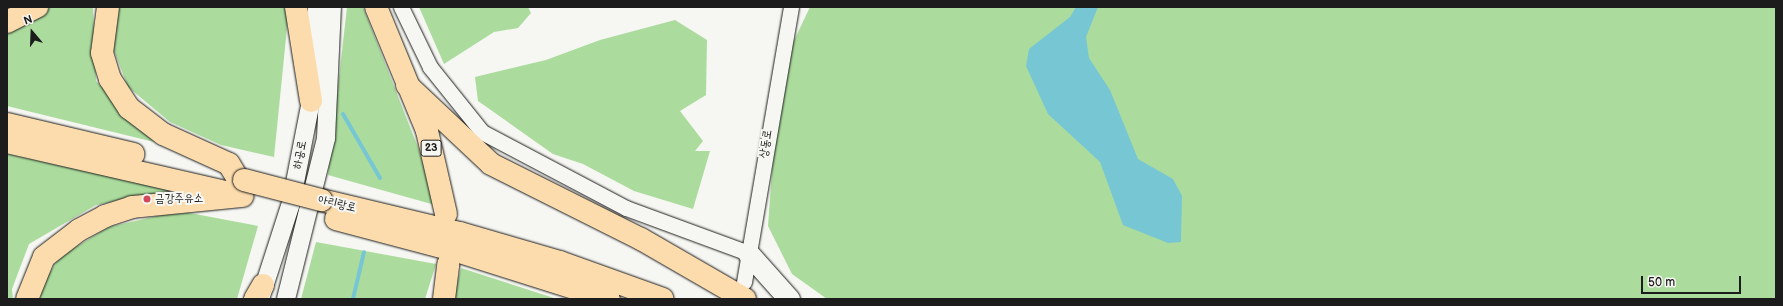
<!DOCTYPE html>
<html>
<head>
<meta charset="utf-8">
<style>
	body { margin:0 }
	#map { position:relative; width:1783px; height:306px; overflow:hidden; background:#f6f6f2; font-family:"Balsamiq Sans","Poor Story",sans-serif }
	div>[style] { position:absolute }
	.green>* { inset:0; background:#abdc9d }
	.water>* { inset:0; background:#77c6d4 }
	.stream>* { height:4px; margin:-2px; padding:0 2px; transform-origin:2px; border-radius:2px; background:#77c6d4 }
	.roads { filter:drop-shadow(0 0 1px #1c1c1c) drop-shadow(0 0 1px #1c1c1c) }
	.minor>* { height:15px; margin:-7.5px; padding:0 7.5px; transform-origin:7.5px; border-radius:7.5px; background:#f6f6f2 }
	.tertiary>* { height:18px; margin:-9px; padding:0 9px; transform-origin:9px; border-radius:9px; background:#f6f6f2 }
	.secondary>* { height:21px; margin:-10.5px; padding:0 10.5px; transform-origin:10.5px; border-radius:10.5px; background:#f6f6f2 }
	.trunk>* { height:22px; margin:-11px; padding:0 11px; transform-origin:11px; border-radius:11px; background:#fcdcac }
	.bridges { filter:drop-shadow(0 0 1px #1c1c1c) drop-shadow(0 0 1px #1c1c1c) }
	.trunk-bridge>* { height:22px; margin:-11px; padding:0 11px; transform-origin:11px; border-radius:11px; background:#fcdcac }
	.dots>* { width:11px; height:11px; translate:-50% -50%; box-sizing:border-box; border:2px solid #f6f6f2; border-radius:50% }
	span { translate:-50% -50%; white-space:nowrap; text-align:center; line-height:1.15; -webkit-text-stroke:4px #f6f6f2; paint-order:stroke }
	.shield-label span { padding:1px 3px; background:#f6f6f2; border:1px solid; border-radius:3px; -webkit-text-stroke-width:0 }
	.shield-label { font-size:11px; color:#1c1c1c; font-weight:700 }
	.street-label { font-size:12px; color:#1c1c1c }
	.poi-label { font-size:12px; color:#1c1c1c }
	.left { translate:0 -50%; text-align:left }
	.frame { position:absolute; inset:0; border:8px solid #1c1c1c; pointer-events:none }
	.north { position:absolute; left:12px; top:12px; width:40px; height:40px; -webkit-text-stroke:3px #f6f6f2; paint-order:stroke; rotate:341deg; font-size:11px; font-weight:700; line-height:16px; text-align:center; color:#1c1c1c }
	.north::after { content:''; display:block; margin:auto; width:14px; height:18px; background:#1c1c1c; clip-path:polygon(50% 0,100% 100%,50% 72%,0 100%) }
	.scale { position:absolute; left:1641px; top:276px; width:100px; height:18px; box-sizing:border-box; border:2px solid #1c1c1c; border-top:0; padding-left:5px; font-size:12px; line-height:14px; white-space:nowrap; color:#1c1c1c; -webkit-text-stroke:3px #f6f6f2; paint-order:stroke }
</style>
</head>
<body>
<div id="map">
	<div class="green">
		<div style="clip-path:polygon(43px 7px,93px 7px,96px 81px,154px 142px,7px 106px,7px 29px)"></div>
		<div style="clip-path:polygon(116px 7px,284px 7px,288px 18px,274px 157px,221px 145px,170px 122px,128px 87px,113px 48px)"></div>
		<div style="clip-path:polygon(347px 7px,363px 7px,419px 150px,435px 205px,328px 175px)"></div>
		<div style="clip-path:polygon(419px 7px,528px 7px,531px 13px,518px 28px,494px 32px,444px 64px)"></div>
		<div style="clip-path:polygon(810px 7px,1776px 7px,1776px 299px,827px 299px,792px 274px,768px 226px,779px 72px)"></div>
		<div style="clip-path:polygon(675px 20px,707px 40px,706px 95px,680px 111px,703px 141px,695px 151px,710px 151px,693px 209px,634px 191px,583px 164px,553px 154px,478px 101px,475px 77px,546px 60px,600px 40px)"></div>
		<div style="clip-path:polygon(7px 154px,173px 190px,96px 205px,29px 244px,12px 289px,13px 299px,7px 299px)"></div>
		<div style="clip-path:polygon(179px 211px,258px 226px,237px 299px,40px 299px,42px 286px,59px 257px,109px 227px)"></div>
		<div style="clip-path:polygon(316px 242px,436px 264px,425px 299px,301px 299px)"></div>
		<div style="clip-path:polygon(461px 268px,557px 299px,453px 299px)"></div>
	</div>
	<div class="water">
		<div style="clip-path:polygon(1076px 7px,1098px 7px,1086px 37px,1089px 58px,1110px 90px,1138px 159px,1173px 179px,1182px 196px,1181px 242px,1168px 243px,1123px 225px,1100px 162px,1048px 114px,1026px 66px,1029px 49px,1070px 17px)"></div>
	</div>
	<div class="stream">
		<div style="left:343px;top:114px;width:74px;rotate:60deg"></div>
		<div style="left:353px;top:299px;width:48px;rotate:-76.8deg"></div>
	</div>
	<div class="roads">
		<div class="minor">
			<div style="left:401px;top:7px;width:67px;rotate:64.2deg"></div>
			<div style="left:430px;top:67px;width:83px;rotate:51.3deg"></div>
			<div style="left:482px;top:132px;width:163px;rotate:27.8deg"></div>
			<div style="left:626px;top:208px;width:130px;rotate:20.2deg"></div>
			<div style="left:744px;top:282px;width:279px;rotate:-80.3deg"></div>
		</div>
		<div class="tertiary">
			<div style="left:260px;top:299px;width:101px;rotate:-72.1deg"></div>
			<div style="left:291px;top:203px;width:104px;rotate:-78.9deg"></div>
			<div style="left:311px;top:101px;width:94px;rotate:-86.3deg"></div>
			<div style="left:286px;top:299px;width:166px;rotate:-76deg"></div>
			<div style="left:326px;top:138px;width:131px;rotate:-87.4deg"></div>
		</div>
		<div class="secondary">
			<div style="left:748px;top:253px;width:62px;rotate:48.3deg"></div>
		</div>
		<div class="trunk">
			<div style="left:108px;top:7px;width:46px;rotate:97.4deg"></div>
			<div style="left:102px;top:53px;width:27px;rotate:73deg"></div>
			<div style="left:110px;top:79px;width:35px;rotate:57deg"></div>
			<div style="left:129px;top:108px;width:43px;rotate:37.4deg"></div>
			<div style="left:163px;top:134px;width:72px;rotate:24.4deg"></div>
			<div style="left:229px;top:164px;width:17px;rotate:59deg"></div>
			<div style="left:296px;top:7px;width:95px;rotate:80.9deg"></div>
			<div style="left:376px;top:7px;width:134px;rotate:67.6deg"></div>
			<div style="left:427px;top:131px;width:85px;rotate:77.1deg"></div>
			<div style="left:7px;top:22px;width:34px;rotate:-27deg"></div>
			<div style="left:407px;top:85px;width:115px;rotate:43.2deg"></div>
			<div style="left:491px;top:164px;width:168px;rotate:26.6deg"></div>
			<div style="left:641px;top:239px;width:120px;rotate:30deg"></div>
			<div style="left:7px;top:124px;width:130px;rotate:13.3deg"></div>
			<div style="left:7px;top:142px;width:225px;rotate:12.9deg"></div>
			<div style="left:321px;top:200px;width:143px;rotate:13.4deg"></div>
			<div style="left:460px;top:233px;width:104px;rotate:16.2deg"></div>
			<div style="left:560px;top:262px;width:109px;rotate:19.8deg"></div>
			<div style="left:336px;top:219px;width:128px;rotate:14.9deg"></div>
			<div style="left:460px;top:252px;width:156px;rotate:17.5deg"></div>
			<div style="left:27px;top:299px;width:45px;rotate:-68deg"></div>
			<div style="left:44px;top:257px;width:44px;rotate:-37.6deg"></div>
			<div style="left:79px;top:230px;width:30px;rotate:-28deg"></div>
			<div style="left:105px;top:216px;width:28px;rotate:-18deg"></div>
			<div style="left:132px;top:207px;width:111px;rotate:-5.7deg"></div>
			<div style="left:255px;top:299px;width:16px;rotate:-60deg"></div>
			<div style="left:444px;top:299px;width:35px;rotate:-83deg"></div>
		</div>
	</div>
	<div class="bridges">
		<div class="trunk-bridge">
			<div style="left:244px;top:180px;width:80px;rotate:14.6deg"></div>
		</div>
	</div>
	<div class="dots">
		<div style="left:147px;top:199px;background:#d1495b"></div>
	</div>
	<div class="shield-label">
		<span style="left:431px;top:148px">23</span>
	</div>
	<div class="street-label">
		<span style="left:766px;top:144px;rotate:-81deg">상동로</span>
		<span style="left:300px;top:155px;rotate:-79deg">하공로</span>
		<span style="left:337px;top:204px;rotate:13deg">아리랑로</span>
	</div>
	<div class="poi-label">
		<span class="left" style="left:155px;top:199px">금강주유소</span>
	</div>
	<div class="frame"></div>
	<div class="north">N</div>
	<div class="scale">50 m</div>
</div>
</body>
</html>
